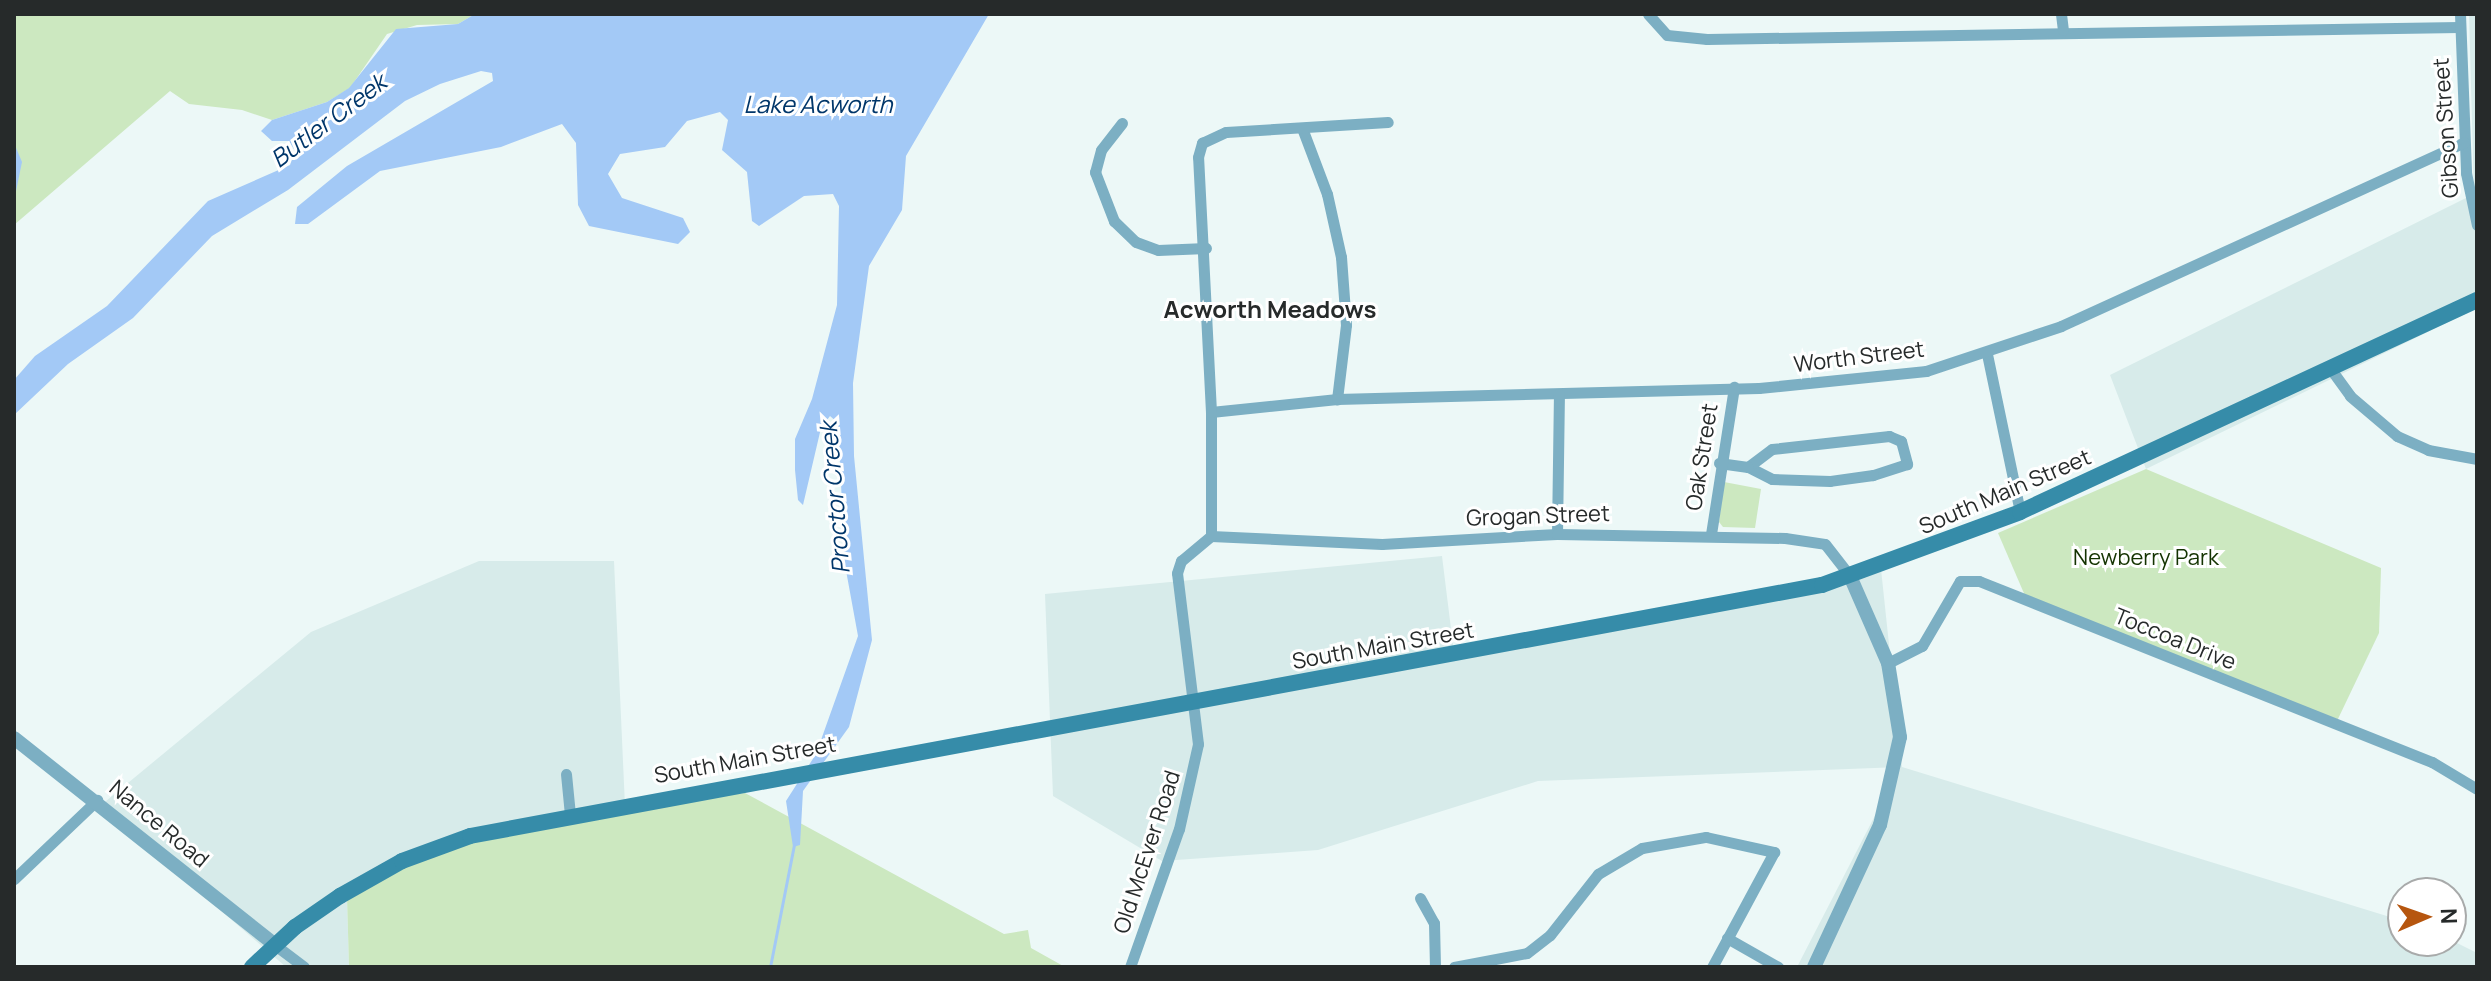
<!DOCTYPE html>
<html>
<head>
<meta charset="utf-8">
<style>
	body { margin:0 }
	#map { position:relative; width:2491px; height:981px; overflow:hidden; background:#ecf8f7; font-family:Manrope,sans-serif }
	div>[style] { position:absolute }
	.built>* { inset:0; background:#d7ebea }
	.green>* { inset:0; background:#cce8c0 }
	.water>* { inset:0; background:#a3c9f6 }
	.stream>* { height:3px; margin:-1.5px; padding:0 1.5px; transform-origin:1.5px; border-radius:1.5px; background:#a3c9f6 }
	.minor>* { height:11px; margin:-5.5px; padding:0 5.5px; transform-origin:5.5px; border-radius:5.5px; background:#7cafc3 }
	.tertiary>* { height:14px; margin:-7px; padding:0 7px; transform-origin:7px; border-radius:7px; background:#7cafc3 }
	.secondary>* { height:16px; margin:-8px; padding:0 8px; transform-origin:8px; border-radius:8px; background:#368ca9 }
	span { translate:-50% -50%; white-space:nowrap; text-align:center; line-height:1.15; -webkit-text-stroke:6px #fff; paint-order:stroke }
	.street-label { font-size:22px; color:#262a2a }
	.park-label { font-size:22px; color:#143301 }
	.water-label { font-size:24px; color:#00366a; font-style:italic }
	.neighbourhood-label { font-size:24px; color:#262a2a; font-weight:700 }
	.frame { position:absolute; inset:0; border:16px solid #262a2a; pointer-events:none }
	.north { position:absolute; left:2387px; top:877px; width:80px; height:80px; box-sizing:border-box; background:#fff; border:2px solid #a8aaaa; border-radius:50%; rotate:88deg; font-size:22px; font-weight:700; line-height:32px; text-align:center; color:#262a2a }
	.north::after { content:''; display:block; margin:auto; width:28px; height:36px; background:#b6560f; clip-path:polygon(50% 0,100% 100%,50% 72%,0 100%) }
</style>
</head>
<body>
<div id="map">
	<div class="built">
		<div style="clip-path:polygon(2469px 14px,2477px 14px,2477px 308px,2146px 469px,2110px 375px,2474px 194px)"></div>
		<div style="clip-path:polygon(1442px 556px,1454px 653px,1881px 569px,1902px 767px,2403px 921px,2403px 941px,2451px 940px,2477px 953px,2477px 967px,1797px 967px,1900px 767px,1538px 781px,1318px 850px,1162px 861px,1053px 796px,1045px 594px)"></div>
		<div style="clip-path:polygon(479px 561px,614px 561px,625px 806px,347px 898px,349px 967px,286px 967px,100px 806px,311px 632px)"></div>
	</div>
	<div class="green">
		<div style="clip-path:polygon(14px 14px,475px 14px,458px 24px,417px 25px,387px 34px,350px 88px,327px 102px,272px 120px,242px 110px,189px 104px,170px 91px,14px 225px)"></div>
		<div style="clip-path:polygon(2146px 469px,2381px 568px,2379px 633px,2337px 721px,2026px 598px,1998px 533px)"></div>
		<div style="clip-path:polygon(1724px 482px,1761px 489px,1755px 528px,1723px 527px,1719px 522px)"></div>
		<div style="clip-path:polygon(745px 793px,1004px 934px,1028px 930px,1031px 948px,1065px 967px,349px 967px,347px 898px,422px 851px,597px 809px)"></div>
	</div>
	<div class="water">
		<div style="clip-path:polygon(475px 14px,989px 14px,906px 156px,902px 210px,869px 266px,853px 383px,854px 456px,872px 640px,849px 727px,803px 791px,800px 845px,793px 847px,786px 801px,816px 754px,858px 636px,845px 565px,838px 423px,830px 416px,821px 428px,803px 505px,798px 500px,795px 470px,795px 439px,812px 399px,837px 305px,839px 206px,833px 194px,804px 196px,759px 226px,752px 221px,747px 172px,722px 150px,728px 120px,720px 112px,687px 121px,665px 147px,620px 154px,608px 174px,622px 198px,683px 218px,690px 232px,678px 244px,589px 226px,578px 205px,576px 143px,562px 124px,501px 147px,380px 171px,308px 224px,295px 224px,297px 207px,347px 166px,493px 81px,492px 73px,481px 71px,440px 84px,405px 101px,288px 190px,212px 236px,133px 318px,68px 364px,14px 415px,14px 380px,35px 356px,107px 306px,208px 201px,290px 165px,295px 151px,289px 141px,272px 141px,261px 131px,272px 120px,327px 102px,349px 88px,396px 29px,458px 24px)"></div>
		<div style="clip-path:polygon(14px 143px,22px 162px,14px 201px)"></div>
	</div>
	<div class="stream">
		<div style="left:770px;top:967px;width:124px;rotate:-78.9deg"></div>
	</div>
	<div class="minor">
		<div style="left:1648px;top:14px;width:28px;rotate:48deg"></div>
		<div style="left:1667px;top:35px;width:40px;rotate:5.7deg"></div>
		<div style="left:1707px;top:39px;width:752px;rotate:-0.91deg"></div>
		<div style="left:2061px;top:14px;width:16px;rotate:83deg"></div>
		<div style="left:2460px;top:14px;width:159px;rotate:87.8deg"></div>
		<div style="left:2466px;top:173px;width:53px;rotate:78.1deg"></div>
		<div style="left:1122px;top:123px;width:34px;rotate:128deg"></div>
		<div style="left:1101px;top:150px;width:23px;rotate:105deg"></div>
		<div style="left:1095px;top:172px;width:53px;rotate:68.8deg"></div>
		<div style="left:1114px;top:221px;width:30px;rotate:44deg"></div>
		<div style="left:1136px;top:242px;width:23px;rotate:20deg"></div>
		<div style="left:1158px;top:250px;width:48px;rotate:-2.4deg"></div>
		<div style="left:1302px;top:128px;width:71px;rotate:69.3deg"></div>
		<div style="left:1327px;top:194px;width:65px;rotate:77.5deg"></div>
		<div style="left:1341px;top:257px;width:68px;rotate:85.8deg"></div>
		<div style="left:1346px;top:325px;width:75px;rotate:96.9deg"></div>
		<div style="left:1987px;top:354px;width:161px;rotate:78.2deg"></div>
		<div style="left:2330px;top:368px;width:34px;rotate:54deg"></div>
		<div style="left:2350px;top:396px;width:62px;rotate:40.4deg"></div>
		<div style="left:2397px;top:436px;width:34px;rotate:24deg"></div>
		<div style="left:2428px;top:450px;width:50px;rotate:10.4deg"></div>
		<div style="left:1211px;top:412px;width:127px;rotate:-5.9deg"></div>
		<div style="left:1337px;top:399px;width:422px;rotate:-1.5deg"></div>
		<div style="left:1759px;top:388px;width:168px;rotate:-5.8deg"></div>
		<div style="left:1926px;top:371px;width:142px;rotate:-18.4deg"></div>
		<div style="left:2061px;top:326px;width:443px;rotate:-24.5deg"></div>
		<div style="left:1889px;top:436px;width:13px;rotate:23deg"></div>
		<div style="left:1901px;top:441px;width:24px;rotate:75deg"></div>
		<div style="left:1907px;top:464px;width:36px;rotate:162deg"></div>
		<div style="left:1873px;top:475px;width:43px;rotate:172.1deg"></div>
		<div style="left:1830px;top:481px;width:58px;rotate:-178deg"></div>
		<div style="left:1772px;top:479px;width:27px;rotate:-153deg"></div>
		<div style="left:1748px;top:467px;width:30px;rotate:-37deg"></div>
		<div style="left:1772px;top:449px;width:118px;rotate:-6.3deg"></div>
		<div style="left:1719px;top:463px;width:29px;rotate:8deg"></div>
		<div style="left:1557px;top:534px;width:140px;rotate:-89.2deg"></div>
		<div style="left:1711px;top:534px;width:149px;rotate:-81.1deg"></div>
		<div style="left:1211px;top:536px;width:171px;rotate:2.7deg"></div>
		<div style="left:1382px;top:544px;width:175px;rotate:-3.3deg"></div>
		<div style="left:1557px;top:534px;width:228px;rotate:1deg"></div>
		<div style="left:1785px;top:538px;width:40px;rotate:8.5deg"></div>
		<div style="left:1825px;top:544px;width:41px;rotate:52deg"></div>
		<div style="left:1888px;top:663px;width:38px;rotate:-27deg"></div>
		<div style="left:1922px;top:646px;width:75px;rotate:-59.7deg"></div>
		<div style="left:1960px;top:581px;width:19px"></div>
		<div style="left:1979px;top:581px;width:488px;rotate:21.8deg"></div>
		<div style="left:2432px;top:762px;width:52px;rotate:31deg"></div>
		<div style="left:566px;top:774px;width:41px;rotate:84.4deg"></div>
		<div style="left:14px;top:879px;width:115px;rotate:-43.6deg"></div>
		<div style="left:1420px;top:898px;width:29px;rotate:61deg"></div>
		<div style="left:1434px;top:923px;width:44px;rotate:88.7deg"></div>
		<div style="left:1727px;top:938px;width:59px;rotate:29.6deg"></div>
		<div style="left:275px;top:945px;width:36px;rotate:37deg"></div>
		<div style="left:1130px;top:967px;width:146px;rotate:-70.5deg"></div>
		<div style="left:1179px;top:829px;width:87px;rotate:-77.4deg"></div>
		<div style="left:1198px;top:744px;width:172px;rotate:-97deg"></div>
		<div style="left:1177px;top:573px;width:13px;rotate:-72deg"></div>
		<div style="left:1181px;top:561px;width:39px;rotate:-40deg"></div>
		<div style="left:1211px;top:536px;width:124px;rotate:-90deg"></div>
		<div style="left:1211px;top:412px;width:255px;rotate:-92.9deg"></div>
		<div style="left:1198px;top:157px;width:15px;rotate:-74deg"></div>
		<div style="left:1202px;top:143px;width:26px;rotate:-25deg"></div>
		<div style="left:1226px;top:132px;width:162px;rotate:-3.5deg"></div>
		<div style="left:1454px;top:967px;width:74px;rotate:-10.9deg"></div>
		<div style="left:1527px;top:953px;width:29px;rotate:-38deg"></div>
		<div style="left:1550px;top:935px;width:78px;rotate:-51.8deg"></div>
		<div style="left:1598px;top:874px;width:51px;rotate:-30.6deg"></div>
		<div style="left:1642px;top:848px;width:65px;rotate:-9.8deg"></div>
		<div style="left:1706px;top:837px;width:70px;rotate:12.4deg"></div>
		<div style="left:1774px;top:852px;width:131px;rotate:118.3deg"></div>
	</div>
	<div class="tertiary">
		<div style="left:14px;top:738px;width:333px;rotate:38.4deg"></div>
		<div style="left:1814px;top:967px;width:157px;rotate:-65.1deg"></div>
		<div style="left:1880px;top:825px;width:90px;rotate:-77.2deg"></div>
		<div style="left:1900px;top:737px;width:75px;rotate:-99.2deg"></div>
		<div style="left:1888px;top:663px;width:95px;rotate:-113.6deg"></div>
	</div>
	<div class="secondary">
		<div style="left:252px;top:967px;width:59px;rotate:-42.9deg"></div>
		<div style="left:295px;top:927px;width:55px;rotate:-34.6deg"></div>
		<div style="left:340px;top:896px;width:71px;rotate:-29.4deg"></div>
		<div style="left:402px;top:861px;width:72px;rotate:-20.2deg"></div>
		<div style="left:470px;top:836px;width:1375px;rotate:-10.52deg"></div>
		<div style="left:1822px;top:585px;width:211px;rotate:-20.2deg"></div>
		<div style="left:2020px;top:512px;width:504px;rotate:-24.89deg"></div>
	</div>
	<div class="street-label">
		<span style="left:2446px;top:128px;rotate:-94deg">Gibson Street</span>
		<span style="left:1859px;top:357px;rotate:-7deg">Worth Street</span>
		<span style="left:1702px;top:457px;rotate:-81deg">Oak Street</span>
		<span style="left:2005px;top:492px;rotate:-23deg">South Main Street</span>
		<span style="left:1538px;top:516px;rotate:-2deg">Grogan Street</span>
		<span style="left:2175px;top:639px;rotate:22deg">Toccoa Drive</span>
		<span style="left:1383px;top:646px;rotate:-10deg">South Main Street</span>
		<span style="left:745px;top:760px;rotate:-10deg">South Main Street</span>
		<span style="left:159px;top:824px;rotate:40deg">Nance Road</span>
		<span style="left:1147px;top:852px;rotate:-72deg">Old McEver Road</span>
	</div>
	<div class="park-label">
		<span style="left:2146px;top:558px">Newberry Park</span>
	</div>
	<div class="water-label">
		<span style="left:818px;top:104px">Lake Acworth</span>
		<span style="left:328px;top:120px;rotate:-37deg">Butler Creek</span>
		<span style="left:834px;top:498px;rotate:-95deg">Proctor Creek</span>
	</div>
	<div class="neighbourhood-label">
		<span style="left:1270px;top:309px">Acworth Meadows</span>
	</div>
	<div class="frame"></div>
	<div class="north">N</div>
</div>
</body>
</html>
